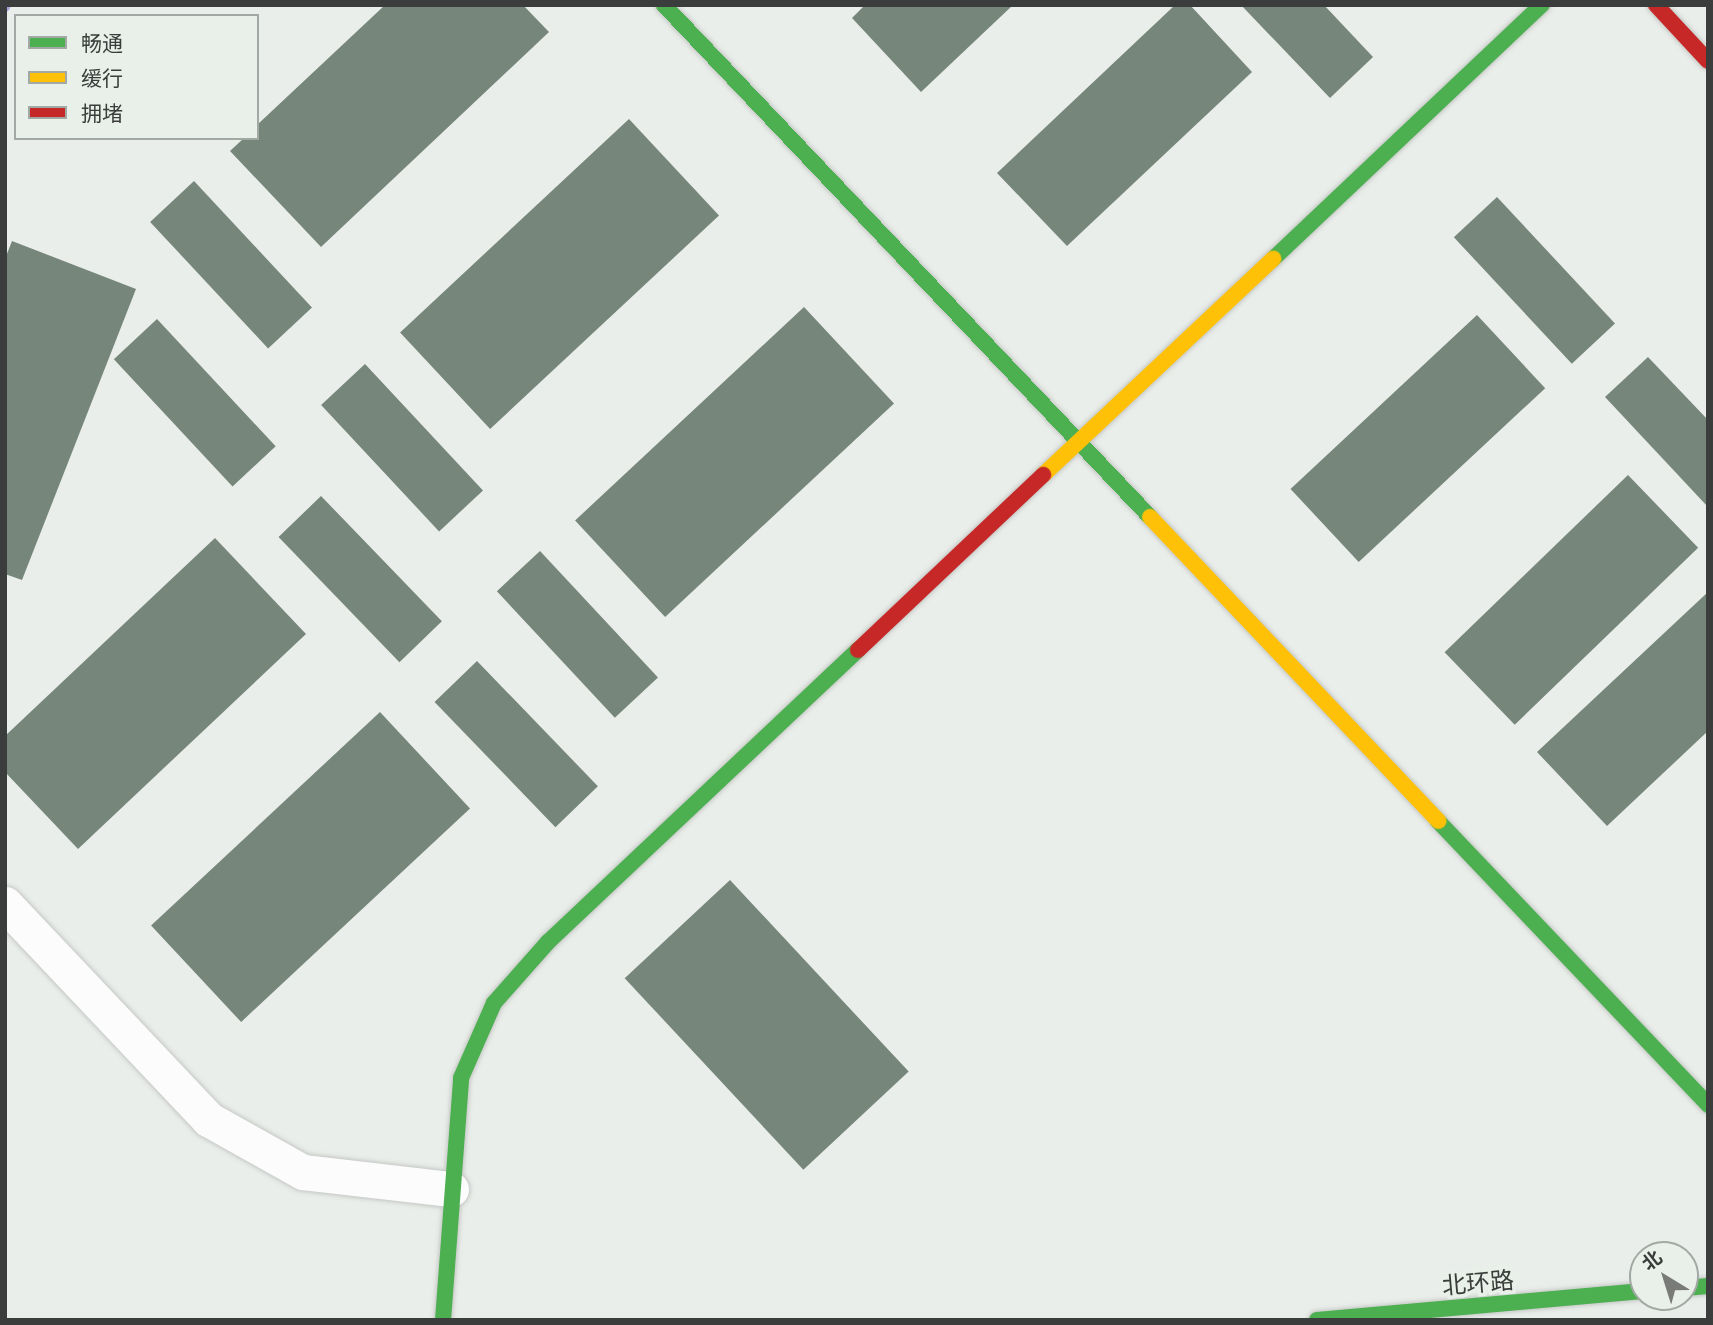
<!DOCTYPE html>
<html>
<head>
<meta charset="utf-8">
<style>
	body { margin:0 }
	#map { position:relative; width:1713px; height:1325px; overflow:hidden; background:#eaeeea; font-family:Poppins,"Noto Sans SC",sans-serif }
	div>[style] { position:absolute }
	.stream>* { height:10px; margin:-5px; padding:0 5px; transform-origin:5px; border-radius:5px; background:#aca4df }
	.building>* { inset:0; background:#76867b; transform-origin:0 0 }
	.roads { filter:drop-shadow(0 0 2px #c5c8c5) drop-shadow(0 0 2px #c5c8c5) }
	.street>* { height:35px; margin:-17.5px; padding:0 17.5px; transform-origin:17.5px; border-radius:17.5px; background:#fcfcfc }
	.fast>* { height:16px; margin:-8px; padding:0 8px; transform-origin:8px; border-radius:8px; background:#4caf50 }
	.slow>* { height:16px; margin:-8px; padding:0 8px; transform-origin:8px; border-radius:8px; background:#ffc107 }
	.jam>* { height:16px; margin:-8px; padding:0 8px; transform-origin:8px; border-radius:8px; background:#c62828 }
	span { translate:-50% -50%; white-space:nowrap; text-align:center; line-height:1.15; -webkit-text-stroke:7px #e8f0e9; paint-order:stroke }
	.street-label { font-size:24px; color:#3a3d3b }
	.frame { position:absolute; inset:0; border:7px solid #3a3d3b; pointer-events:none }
	.legend { position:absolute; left:14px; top:14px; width:245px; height:126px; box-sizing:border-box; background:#e8f0e9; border:2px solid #a2a8a3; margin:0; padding:9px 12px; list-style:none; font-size:21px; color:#3a3d3b }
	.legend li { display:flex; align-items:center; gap:14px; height:35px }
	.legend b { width:35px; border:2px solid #a2a8a3 }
	.north { position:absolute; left:1629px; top:1241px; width:70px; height:70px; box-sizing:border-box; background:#e8f0e9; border:2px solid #a2a8a3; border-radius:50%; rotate:322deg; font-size:19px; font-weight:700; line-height:28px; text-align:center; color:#3a3d3b }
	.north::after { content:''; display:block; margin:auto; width:24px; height:32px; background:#787b78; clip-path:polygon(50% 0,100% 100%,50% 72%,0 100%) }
</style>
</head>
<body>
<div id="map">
	<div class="stream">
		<div style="left:5px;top:7px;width:2px;rotate:-63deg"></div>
	</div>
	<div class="building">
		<div style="clip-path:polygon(385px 5px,523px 5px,549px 32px,321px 247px,230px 151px,244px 138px,257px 138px,257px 125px)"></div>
		<div style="clip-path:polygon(865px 5px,1013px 5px,921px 92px,852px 18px)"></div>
		<div style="clip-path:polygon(1175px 5px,1190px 5px,1252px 72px,1067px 246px,997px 173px)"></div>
		<div style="clip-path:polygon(1241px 5px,1324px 5px,1373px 57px,1330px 98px)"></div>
		<div style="left:629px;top:119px;width:132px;height:313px;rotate:47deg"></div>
		<div style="left:194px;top:181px;width:173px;height:60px;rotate:47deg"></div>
		<div style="left:1497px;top:197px;width:173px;height:59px;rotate:47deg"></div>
		<div style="clip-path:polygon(12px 241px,136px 289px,22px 580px,5px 574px,5px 259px)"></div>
		<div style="left:804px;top:307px;width:132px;height:313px;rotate:47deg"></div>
		<div style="left:1477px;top:315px;width:100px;height:255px;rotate:47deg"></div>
		<div style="left:157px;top:319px;width:174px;height:59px;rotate:47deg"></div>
		<div style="clip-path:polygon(1648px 357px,1708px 420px,1708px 507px,1605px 397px)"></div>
		<div style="left:365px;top:364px;width:173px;height:60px;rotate:47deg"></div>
		<div style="left:1628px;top:475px;width:101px;height:255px;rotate:46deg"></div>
		<div style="left:321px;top:496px;width:174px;height:59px;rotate:46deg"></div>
		<div style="clip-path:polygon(215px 538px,306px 634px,78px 849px,5px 772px,5px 736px)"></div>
		<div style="left:540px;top:551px;width:173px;height:59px;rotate:47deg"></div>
		<div style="clip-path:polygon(1708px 592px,1708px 731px,1607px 826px,1537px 752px)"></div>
		<div style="left:477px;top:661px;width:174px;height:59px;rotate:46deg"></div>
		<div style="left:380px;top:712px;width:132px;height:313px;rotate:47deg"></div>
		<div style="left:730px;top:880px;width:262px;height:144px;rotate:47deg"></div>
	</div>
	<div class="roads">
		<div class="street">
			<div style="left:5px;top:904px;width:296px;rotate:46.6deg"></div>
			<div style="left:208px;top:1119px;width:109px;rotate:29.2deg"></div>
			<div style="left:303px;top:1172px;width:149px;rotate:6.6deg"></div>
		</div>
		<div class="fast">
			<div style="left:664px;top:5px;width:706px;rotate:46.49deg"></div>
			<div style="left:1273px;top:259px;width:370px;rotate:-43.4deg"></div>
			<div style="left:1438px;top:821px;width:392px;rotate:46.4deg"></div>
			<div style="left:1685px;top:1288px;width:23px;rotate:-5deg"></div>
			<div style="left:443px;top:1320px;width:243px;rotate:-85.7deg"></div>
			<div style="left:461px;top:1078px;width:82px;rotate:-66.3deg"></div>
			<div style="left:494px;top:1003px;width:81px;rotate:-48.5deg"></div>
			<div style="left:548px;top:942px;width:426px;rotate:-43.3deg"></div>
			<div style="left:1317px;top:1320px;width:327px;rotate:-5.1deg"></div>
		</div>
		<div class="slow">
			<div style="left:1043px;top:475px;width:316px;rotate:-43.2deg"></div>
			<div style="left:1150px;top:517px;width:419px;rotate:46.5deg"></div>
		</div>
		<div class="jam">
			<div style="left:1656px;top:5px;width:76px;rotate:47.1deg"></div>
			<div style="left:858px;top:650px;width:255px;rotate:-43.4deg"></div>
		</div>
	</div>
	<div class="street-label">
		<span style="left:1478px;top:1283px;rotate:-5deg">北环路</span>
	</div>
	<div class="frame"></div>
	<ul class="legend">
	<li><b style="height:9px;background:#4caf50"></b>畅通</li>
	<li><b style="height:9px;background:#ffc107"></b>缓行</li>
	<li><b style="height:9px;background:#c62828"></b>拥堵</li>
	</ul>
	<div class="north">北</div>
</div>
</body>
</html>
